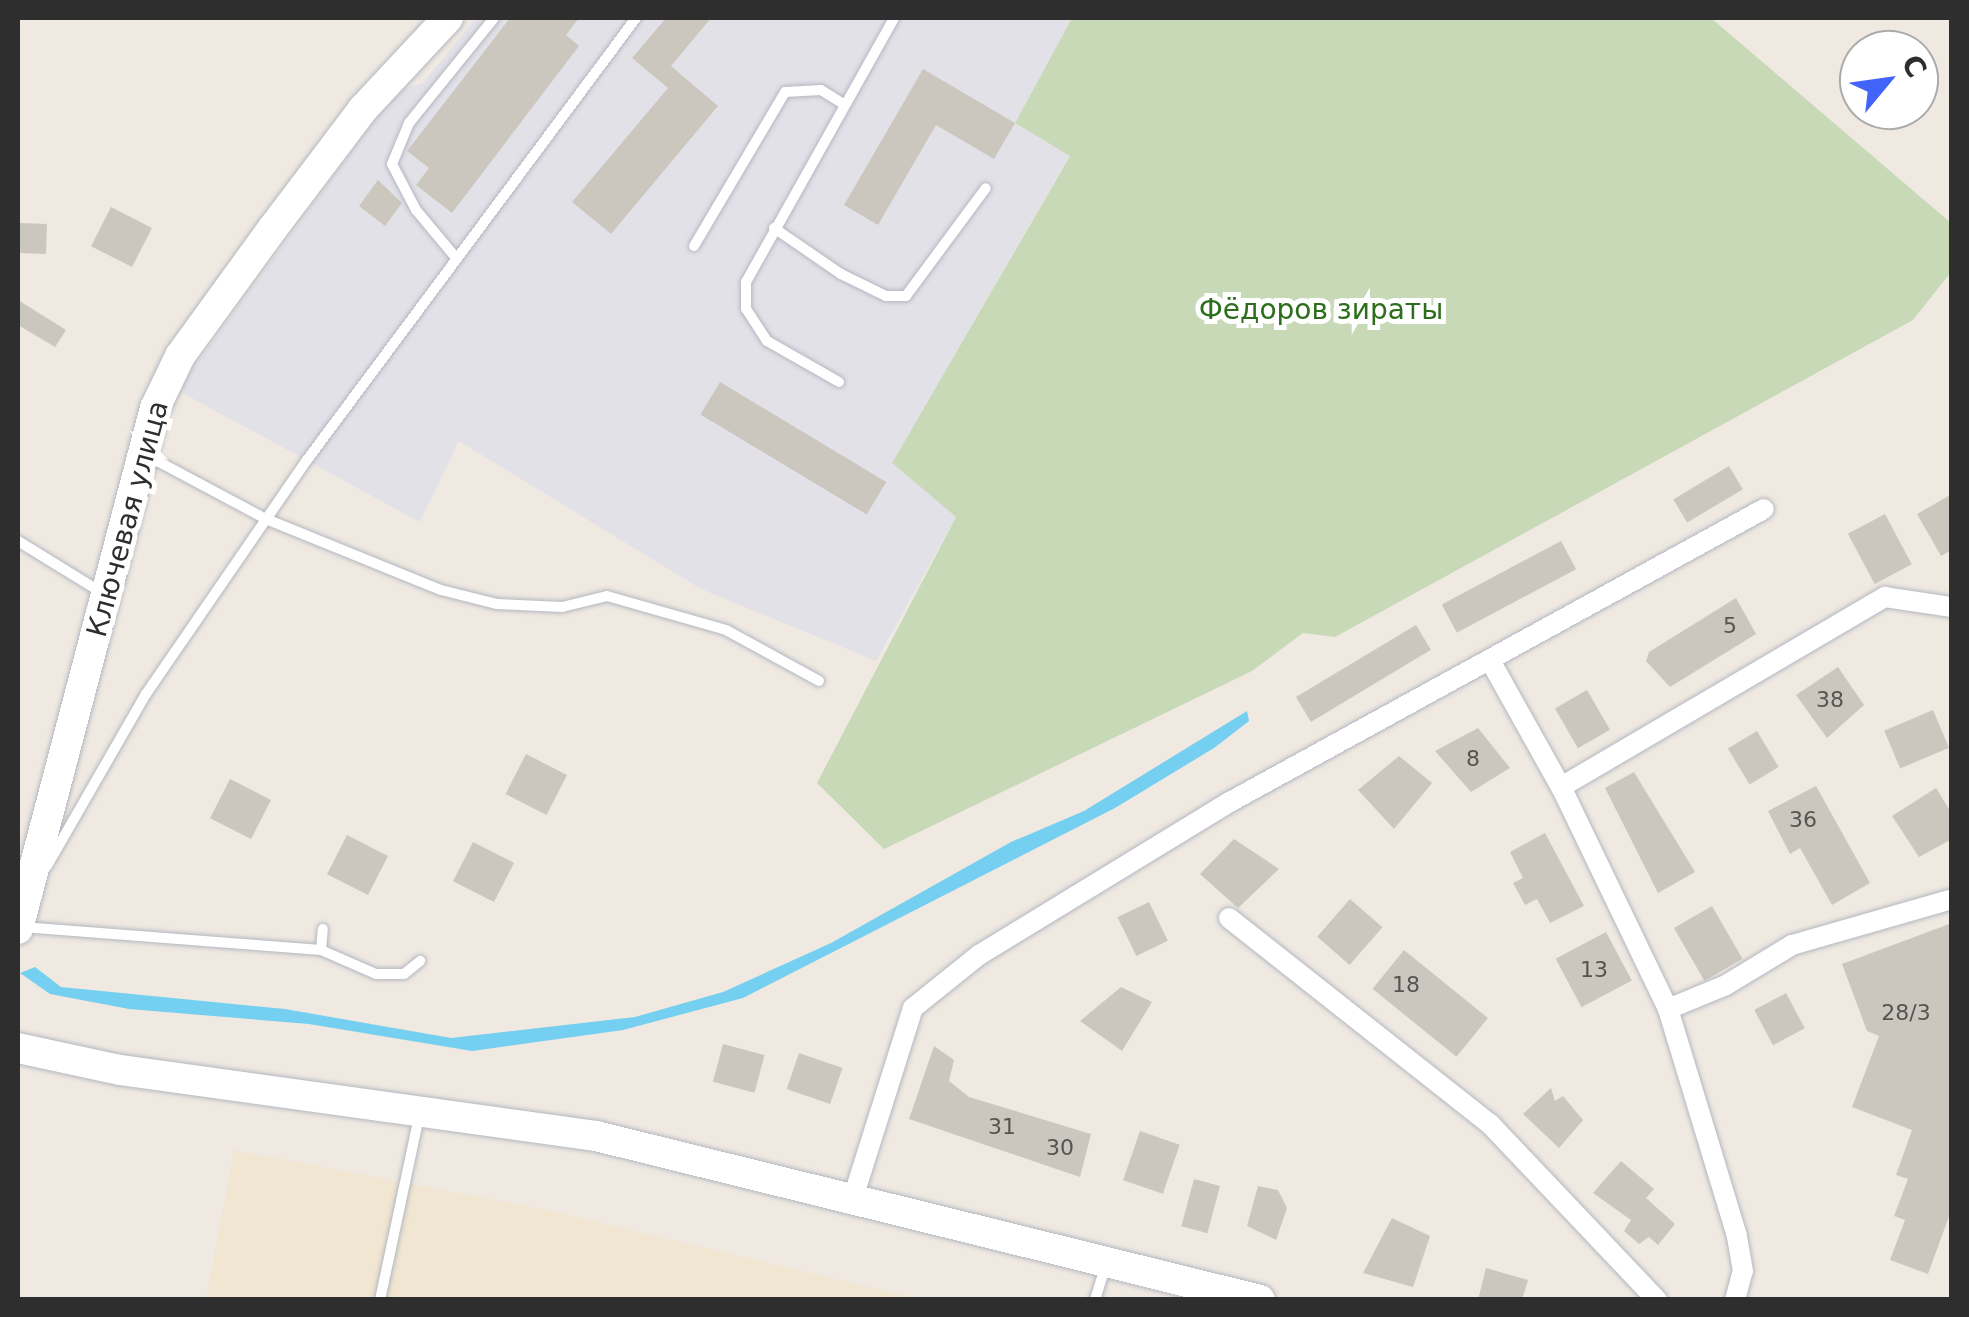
<!DOCTYPE html>
<html>
<head>
<meta charset="utf-8">
<style>
	body { margin:0 }
	#map { position:relative; width:1969px; height:1317px; overflow:hidden; background:#efe9e1; font-family:"DejaVu Sans",sans-serif }
	div>[style] { position:absolute }
	.industrial>* { inset:0; background:#e3e1e8 }
	.education>* { inset:0; background:#f0e6d1 }
	.cemetery>* { inset:0; background:#c8d9b8 }
	.water>* { inset:0; background:#75cff0 }
	.building>* { inset:0; background:#cbc7bf; transform-origin:0 0 }
	.roads { filter:drop-shadow(0 0 2px #b4b7c1) drop-shadow(0 0 2px #b4b7c1) }
	.lane>* { height:10px; margin:-5px; padding:0 5px; transform-origin:5px; border-radius:5px; background:#fff }
	.street>* { height:20px; margin:-10px; padding:0 10px; transform-origin:10px; border-radius:10px; background:#fff }
	.secondary>* { height:30px; margin:-15px; padding:0 15px; transform-origin:15px; border-radius:15px; background:#fff }
	span { translate:-50% -50%; white-space:nowrap; text-align:center; line-height:1.15; -webkit-text-stroke:10px #fff; paint-order:stroke }
	.number-label { font-size:22px; color:#555452 }
	.number-label span { -webkit-text-stroke-width:0 }
	.park-label { font-size:28px; color:#2c6e1b }
	.street-label { font-size:28px; color:#2e2e2e }
	.frame { position:absolute; inset:0; border:20px solid #2e2e2e; pointer-events:none }
	.north { position:absolute; left:1839px; top:30px; width:100px; height:100px; box-sizing:border-box; background:#fff; border:2px solid #ababab; border-radius:50%; rotate:61deg; font-size:28px; font-weight:700; line-height:40px; text-align:center; color:#2e2e2e }
	.north::after { content:''; display:block; margin:auto; width:35px; height:45px; background:#4264fb; clip-path:polygon(50% 0,100% 100%,50% 72%,0 100%) }
</style>
</head>
<body>
<div id="map">
	<div class="industrial">
		<div style="clip-path:polygon(476px 18px,1072px 18px,1015px 123px,1070px 155px,892px 463px,956px 517px,876px 661px,701px 589px,459px 441px,420px 522px,177px 390px,396px 91px,423px 83px)"></div>
	</div>
	<div class="education">
		<div style="clip-path:polygon(234px 1150px,547px 1210px,919px 1299px,206px 1300px)"></div>
	</div>
	<div class="cemetery">
		<div style="clip-path:polygon(1072px 18px,1711px 18px,1951px 223px,1951px 272px,1913px 320px,1335px 637px,1303px 633px,1252px 671px,884px 849px,817px 783px,956px 517px,892px 463px,1070px 156px,1015px 123px)"></div>
	</div>
	<div class="water">
		<div style="clip-path:polygon(1247px 711px,1249px 721px,1214px 748px,1115px 808px,743px 998px,623px 1030px,472px 1051px,309px 1024px,129px 1009px,50px 994px,20px 973px,35px 967px,61px 987px,285px 1009px,451px 1038px,635px 1017px,723px 992px,831px 943px,1011px 842px,1084px 811px)"></div>
	</div>
	<div class="building">
		<div style="clip-path:polygon(510px 18px,579px 18px,566px 35px,579px 46px,452px 213px,416px 185px,429px 168px,407px 151px)"></div>
		<div style="clip-path:polygon(666px 18px,711px 18px,671px 66px,718px 106px,611px 234px,572px 202px,668px 88px,632px 58px)"></div>
		<div style="clip-path:polygon(923px 69px,1015px 123px,994px 159px,936px 125px,878px 225px,844px 205px)"></div>
		<div style="clip-path:polygon(378px 180px,402px 203px,385px 226px,359px 206px)"></div>
		<div style="left:111px;top:207px;width:46px;height:44px;rotate:27deg"></div>
		<div style="left:20px;top:223px;width:27px;height:30px;rotate:2deg"></div>
		<div style="clip-path:polygon(18px 300px,66px 330px,55px 347px,18px 325px)"></div>
		<div style="left:720px;top:382px;width:194px;height:38px;rotate:31deg"></div>
		<div style="left:1729px;top:466px;width:27px;height:65px;rotate:59deg"></div>
		<div style="clip-path:polygon(1952px 494px,1952px 550px,1941px 556px,1917px 514px)"></div>
		<div style="left:1885px;top:514px;width:57px;height:42px;rotate:62deg"></div>
		<div style="left:1561px;top:541px;width:32px;height:135px;rotate:62deg"></div>
		<div style="clip-path:polygon(1736px 598px,1756px 634px,1670px 687px,1646px 661px,1649px 652px)"></div>
		<div style="left:1416px;top:625px;width:29px;height:140px;rotate:59deg"></div>
		<div style="clip-path:polygon(1838px 667px,1864px 705px,1827px 738px,1796px 695px)"></div>
		<div style="left:1587px;top:690px;width:46px;height:37px;rotate:60deg"></div>
		<div style="left:1933px;top:710px;width:41px;height:53px;rotate:67deg"></div>
		<div style="clip-path:polygon(1478px 728px,1510px 768px,1471px 792px,1435px 751px)"></div>
		<div style="left:1757px;top:731px;width:42px;height:34px;rotate:59deg"></div>
		<div style="left:526px;top:754px;width:46px;height:45px;rotate:27deg"></div>
		<div style="clip-path:polygon(1399px 756px,1432px 783px,1394px 829px,1358px 790px)"></div>
		<div style="clip-path:polygon(1634px 772px,1695px 872px,1658px 893px,1605px 788px)"></div>
		<div style="left:230px;top:779px;width:46px;height:44px;rotate:27deg"></div>
		<div style="clip-path:polygon(1816px 786px,1870px 883px,1832px 905px,1800px 848px,1790px 854px,1768px 811px)"></div>
		<div style="clip-path:polygon(1936px 788px,1952px 814px,1952px 839px,1919px 857px,1892px 816px)"></div>
		<div style="clip-path:polygon(1545px 833px,1584px 906px,1550px 923px,1537px 899px,1525px 905px,1513px 883px,1523px 878px,1510px 852px)"></div>
		<div style="left:347px;top:835px;width:46px;height:44px;rotate:27deg"></div>
		<div style="clip-path:polygon(1234px 839px,1279px 869px,1238px 908px,1200px 874px)"></div>
		<div style="left:473px;top:842px;width:46px;height:44px;rotate:27deg"></div>
		<div style="left:1350px;top:899px;width:43px;height:50px;rotate:41deg"></div>
		<div style="left:1149px;top:902px;width:43px;height:35px;rotate:64deg"></div>
		<div style="left:1712px;top:906px;width:61px;height:44px;rotate:60deg"></div>
		<div style="clip-path:polygon(1952px 923px,1952px 1208px,1928px 1274px,1890px 1260px,1905px 1220px,1894px 1216px,1908px 1179px,1896px 1175px,1912px 1130px,1852px 1107px,1879px 1036px,1867px 1031px,1842px 964px)"></div>
		<div style="left:1606px;top:932px;width:55px;height:57px;rotate:62deg"></div>
		<div style="left:1404px;top:950px;width:108px;height:50px;rotate:39deg"></div>
		<div style="clip-path:polygon(1121px 987px,1152px 1002px,1122px 1051px,1080px 1021px)"></div>
		<div style="left:1786px;top:993px;width:40px;height:36px;rotate:62deg"></div>
		<div style="left:723px;top:1044px;width:43px;height:39px;rotate:15deg"></div>
		<div style="clip-path:polygon(934px 1046px,954px 1060px,949px 1081px,969px 1097px,1091px 1134px,1080px 1177px,909px 1119px)"></div>
		<div style="left:799px;top:1053px;width:46px;height:38px;rotate:19deg"></div>
		<div style="clip-path:polygon(1551px 1088px,1555px 1101px,1563px 1096px,1583px 1120px,1559px 1148px,1523px 1114px)"></div>
		<div style="left:1140px;top:1131px;width:42px;height:52px;rotate:19deg"></div>
		<div style="clip-path:polygon(1621px 1161px,1654px 1189px,1646px 1198px,1675px 1224px,1658px 1245px,1649px 1237px,1639px 1244px,1624px 1231px,1631px 1220px,1593px 1193px)"></div>
		<div style="left:1194px;top:1179px;width:27px;height:49px;rotate:15deg"></div>
		<div style="clip-path:polygon(1258px 1186px,1278px 1190px,1287px 1208px,1276px 1240px,1247px 1226px)"></div>
		<div style="clip-path:polygon(1392px 1218px,1430px 1236px,1413px 1287px,1363px 1273px)"></div>
		<div style="clip-path:polygon(1486px 1268px,1528px 1280px,1522px 1300px,1478px 1300px)"></div>
	</div>
	<div class="roads">
		<div class="lane">
			<div style="left:774px;top:228px;width:81px;rotate:34.5deg"></div>
			<div style="left:841px;top:274px;width:50px;rotate:26.1deg"></div>
			<div style="left:886px;top:296px;width:20px"></div>
			<div style="left:906px;top:296px;width:134px;rotate:-53.5deg"></div>
			<div style="left:694px;top:246px;width:179px;rotate:-59.4deg"></div>
			<div style="left:785px;top:92px;width:36px;rotate:-3deg"></div>
			<div style="left:821px;top:90px;width:28px;rotate:32deg"></div>
			<div style="left:457px;top:259px;width:64px;rotate:-129.9deg"></div>
			<div style="left:416px;top:210px;width:52px;rotate:-117.6deg"></div>
			<div style="left:392px;top:164px;width:44px;rotate:-67.5deg"></div>
			<div style="left:409px;top:123px;width:135px;rotate:-51deg"></div>
			<div style="left:839px;top:382px;width:83px;rotate:-150.3deg"></div>
			<div style="left:767px;top:341px;width:38px;rotate:-123deg"></div>
			<div style="left:746px;top:309px;width:27px;rotate:-90deg"></div>
			<div style="left:746px;top:282px;width:303px;rotate:-60.7deg"></div>
			<div style="left:146px;top:455px;width:136px;rotate:28.1deg"></div>
			<div style="left:266px;top:519px;width:189px;rotate:22.1deg"></div>
			<div style="left:441px;top:590px;width:58px;rotate:14deg"></div>
			<div style="left:497px;top:604px;width:65px;rotate:2.6deg"></div>
			<div style="left:562px;top:607px;width:46px;rotate:-13.7deg"></div>
			<div style="left:607px;top:596px;width:124px;rotate:15.9deg"></div>
			<div style="left:726px;top:630px;width:106px;rotate:28.7deg"></div>
			<div style="left:18px;top:541px;width:97px;rotate:31.6deg"></div>
			<div style="left:47px;top:866px;width:198px;rotate:-60.1deg"></div>
			<div style="left:146px;top:694px;width:284px;rotate:-55.5deg"></div>
			<div style="left:307px;top:460px;width:551px;rotate:-53.34deg"></div>
			<div style="left:22px;top:927px;width:300px;rotate:4.4deg"></div>
			<div style="left:321px;top:950px;width:60px;rotate:23.6deg"></div>
			<div style="left:376px;top:974px;width:28px"></div>
			<div style="left:404px;top:974px;width:21px;rotate:-39deg"></div>
			<div style="left:321px;top:950px;width:21px;rotate:-85deg"></div>
			<div style="left:380px;top:1300px;width:188px;rotate:-78deg"></div>
			<div style="left:1095px;top:1300px;width:34px;rotate:-73deg"></div>
		</div>
		<div class="street">
			<div style="left:1491px;top:662px;width:143px;rotate:60.8deg"></div>
			<div style="left:1229px;top:918px;width:333px;rotate:38.3deg"></div>
			<div style="left:1490px;top:1124px;width:243px;rotate:46.5deg"></div>
			<div style="left:1668px;top:1009px;width:246px;rotate:-115.7deg"></div>
			<div style="left:1561px;top:787px;width:376px;rotate:-30.4deg"></div>
			<div style="left:1885px;top:597px;width:68px;rotate:8.5deg"></div>
			<div style="left:853px;top:1198px;width:199px;rotate:-72.5deg"></div>
			<div style="left:913px;top:1008px;width:85px;rotate:-38.8deg"></div>
			<div style="left:979px;top:955px;width:292px;rotate:-31.4deg"></div>
			<div style="left:1228px;top:803px;width:611px;rotate:-28.75deg"></div>
			<div style="left:1735px;top:1300px;width:30px;rotate:-75deg"></div>
			<div style="left:1743px;top:1271px;width:36px;rotate:-100deg"></div>
			<div style="left:1737px;top:1236px;width:237px;rotate:-106.9deg"></div>
			<div style="left:1668px;top:1009px;width:63px;rotate:-22.5deg"></div>
			<div style="left:1726px;top:985px;width:77px;rotate:-31.2deg"></div>
			<div style="left:1792px;top:945px;width:166px;rotate:-16deg"></div>
		</div>
		<div class="secondary">
			<div style="left:18px;top:929px;width:539px;rotate:-75.27deg"></div>
			<div style="left:155px;top:408px;width:58px;rotate:-64.3deg"></div>
			<div style="left:180px;top:356px;width:158px;rotate:-54deg"></div>
			<div style="left:273px;top:228px;width:149px;rotate:-52.9deg"></div>
			<div style="left:363px;top:109px;width:125px;rotate:-47deg"></div>
			<div style="left:18px;top:1048px;width:104px;rotate:12.2deg"></div>
			<div style="left:120px;top:1070px;width:481px;rotate:7.9deg"></div>
			<div style="left:596px;top:1136px;width:684px;rotate:13.87deg"></div>
		</div>
	</div>
	<div class="number-label">
		<span style="left:1730px;top:626px">5</span>
		<span style="left:1830px;top:700px">38</span>
		<span style="left:1473px;top:759px">8</span>
		<span style="left:1803px;top:820px">36</span>
		<span style="left:1594px;top:970px">13</span>
		<span style="left:1406px;top:985px">18</span>
		<span style="left:1906px;top:1013px">28/3</span>
		<span style="left:1002px;top:1127px">31</span>
		<span style="left:1060px;top:1148px">30</span>
	</div>
	<div class="park-label">
		<span style="left:1321px;top:310px">Фёдоров зираты</span>
	</div>
	<div class="street-label">
		<span style="left:128px;top:519px;rotate:-75deg">Ключевая улица</span>
	</div>
	<div class="frame"></div>
	<div class="north">С</div>
</div>
</body>
</html>
